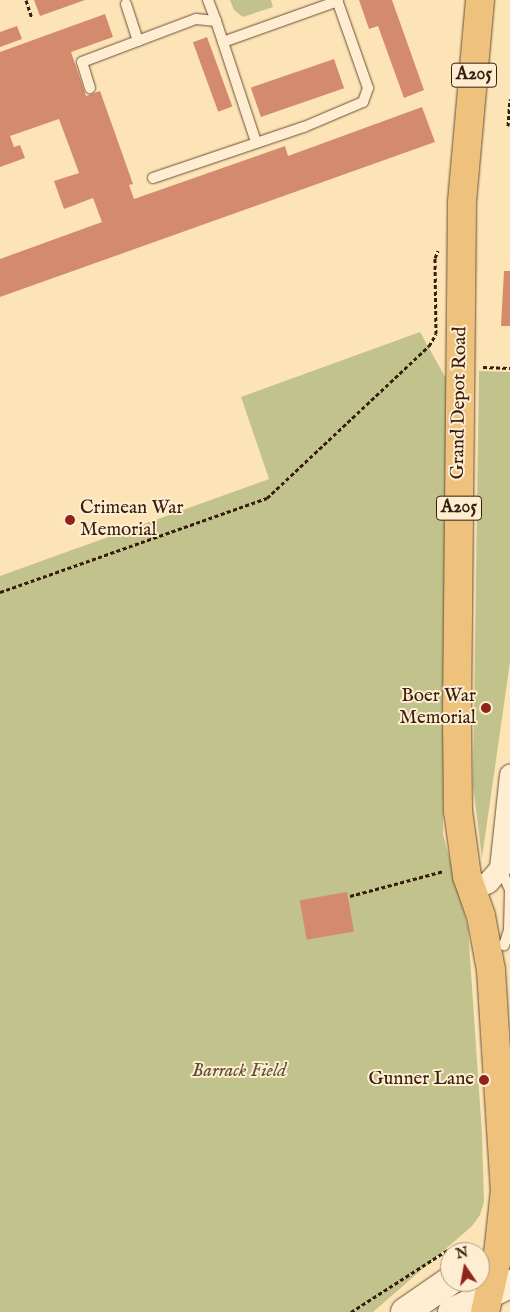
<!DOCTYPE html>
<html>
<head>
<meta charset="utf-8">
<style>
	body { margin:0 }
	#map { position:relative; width:510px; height:1312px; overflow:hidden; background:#fde4b7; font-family:"IM FELL English",serif }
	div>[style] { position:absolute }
	.green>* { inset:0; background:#c2c38c }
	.building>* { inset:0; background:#d48a6c; transform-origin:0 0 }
	.path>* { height:3px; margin-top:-1.5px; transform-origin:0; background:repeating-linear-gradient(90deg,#371d0e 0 4px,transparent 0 6.5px) }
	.roads { filter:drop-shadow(0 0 1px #684f38) drop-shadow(0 0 1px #684f38) }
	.lane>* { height:10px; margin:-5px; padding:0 5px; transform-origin:5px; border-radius:5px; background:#feedd0 }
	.street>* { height:21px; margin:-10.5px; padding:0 10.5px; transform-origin:10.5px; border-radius:10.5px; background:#feedd0 }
	.secondary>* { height:28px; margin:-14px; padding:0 14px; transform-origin:14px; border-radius:14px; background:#feedd0 }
	.highway>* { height:28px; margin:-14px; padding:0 14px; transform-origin:14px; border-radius:14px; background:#eec27c }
	.dots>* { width:14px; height:14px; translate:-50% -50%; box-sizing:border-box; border:2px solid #feedd0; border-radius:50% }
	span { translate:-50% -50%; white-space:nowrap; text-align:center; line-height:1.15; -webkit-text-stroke:4px #feedd0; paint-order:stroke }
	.shield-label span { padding:1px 4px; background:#feedd0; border:1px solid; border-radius:4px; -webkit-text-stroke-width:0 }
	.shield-label { font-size:18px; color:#371d0e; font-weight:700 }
	.street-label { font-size:19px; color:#371d0e }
	.poi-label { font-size:19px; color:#371d0e }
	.left { translate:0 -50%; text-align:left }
	.right { translate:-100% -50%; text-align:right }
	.park-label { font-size:19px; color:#614f34; font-style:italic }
	.north { position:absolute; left:440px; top:1242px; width:50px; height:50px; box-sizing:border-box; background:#feedd0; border:1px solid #ae9a82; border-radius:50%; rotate:348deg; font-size:14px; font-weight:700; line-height:20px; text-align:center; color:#371d0e }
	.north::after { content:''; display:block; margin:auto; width:18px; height:22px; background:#8f2418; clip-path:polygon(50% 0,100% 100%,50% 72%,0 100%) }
</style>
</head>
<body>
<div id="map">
	<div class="green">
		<div style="clip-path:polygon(230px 0,271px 0,273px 7px,243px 17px,234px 10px)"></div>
		<div style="clip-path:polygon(420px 332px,448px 382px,443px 834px,468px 928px,482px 1134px,484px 1202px,480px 1215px,472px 1226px,373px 1312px,0 1312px,0 576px,269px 479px,241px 397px)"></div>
		<div style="clip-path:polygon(479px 371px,510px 372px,510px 662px,482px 858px,473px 785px)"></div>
	</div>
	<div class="building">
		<div style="clip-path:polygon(34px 0,85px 0,40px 16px)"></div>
		<div style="clip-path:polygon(359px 0,392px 0,424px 90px,404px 98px,378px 26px,369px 29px)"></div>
		<div style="clip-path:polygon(105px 14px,113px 37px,71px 52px,86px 96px,100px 91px,133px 184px,129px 185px,134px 199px,285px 146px,288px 156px,422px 107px,435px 142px,0 297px,0 259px,102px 222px,93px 198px,64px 209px,54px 181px,79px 173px,59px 119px,10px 136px,14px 147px,20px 145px,25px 158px,0 167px,0 52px)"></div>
		<div style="clip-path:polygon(17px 26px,22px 39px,0 47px,0 32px)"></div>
		<div style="left:207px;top:37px;width:74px;height:15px;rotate:70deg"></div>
		<div style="left:334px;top:59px;width:31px;height:88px;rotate:71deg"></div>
		<div style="clip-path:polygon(504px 271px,510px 271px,510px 326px,501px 326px)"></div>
		<div style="left:347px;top:892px;width:40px;height:48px;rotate:80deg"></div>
	</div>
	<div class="path">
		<div style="left:26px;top:0;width:19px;rotate:72deg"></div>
		<div style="left:508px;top:126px;width:27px;rotate:-86deg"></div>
		<div style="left:483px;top:367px;width:27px;rotate:2deg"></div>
		<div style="left:0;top:592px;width:283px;rotate:-19.4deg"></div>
		<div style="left:267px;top:498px;width:222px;rotate:-43.2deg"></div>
		<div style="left:429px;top:346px;width:14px;rotate:-60deg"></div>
		<div style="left:436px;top:334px;width:76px;rotate:-90.8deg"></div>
		<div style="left:435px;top:258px;width:8px;rotate:-67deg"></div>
		<div style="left:350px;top:896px;width:97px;rotate:-14.9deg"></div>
		<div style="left:351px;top:1312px;width:117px;rotate:-32.7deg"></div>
	</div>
	<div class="roads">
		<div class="lane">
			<div style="left:208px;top:0;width:22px;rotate:69deg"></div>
			<div style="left:126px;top:4px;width:39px;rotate:72deg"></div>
			<div style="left:223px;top:42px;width:122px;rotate:-19.6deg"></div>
			<div style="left:90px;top:88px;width:27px;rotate:-107deg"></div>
			<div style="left:82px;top:62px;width:122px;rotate:-20.7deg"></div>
			<div style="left:196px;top:19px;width:20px;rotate:6deg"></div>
			<div style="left:216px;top:21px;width:127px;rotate:71.7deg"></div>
			<div style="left:153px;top:178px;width:159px;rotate:-18.7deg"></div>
			<div style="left:304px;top:127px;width:64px;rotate:-23deg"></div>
			<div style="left:363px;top:102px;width:15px;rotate:-70deg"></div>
			<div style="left:368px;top:88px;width:93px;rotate:-109.4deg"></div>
			<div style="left:500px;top:868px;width:23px;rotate:65deg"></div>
			<div style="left:510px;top:889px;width:41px;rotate:91.4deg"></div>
			<div style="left:509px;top:930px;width:16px;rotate:108deg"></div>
		</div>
		<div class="street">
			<div style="left:472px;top:890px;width:18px;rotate:-27deg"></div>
			<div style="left:488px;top:882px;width:18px;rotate:-49deg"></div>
			<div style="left:500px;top:868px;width:94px;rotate:-83.9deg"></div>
		</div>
		<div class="secondary">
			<div style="left:405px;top:1312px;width:55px;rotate:-34.6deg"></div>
			<div style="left:452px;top:1312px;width:64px;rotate:-25.8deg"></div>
		</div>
		<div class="highway">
			<div style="left:480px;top:0;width:204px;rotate:95.1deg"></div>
			<div style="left:462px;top:203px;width:514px;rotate:90.56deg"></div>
			<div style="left:457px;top:717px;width:94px;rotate:89.4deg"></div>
			<div style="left:458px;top:811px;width:66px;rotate:82.1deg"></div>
			<div style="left:467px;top:876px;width:42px;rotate:70.7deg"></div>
			<div style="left:481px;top:916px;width:55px;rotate:79.5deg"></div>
			<div style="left:491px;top:970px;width:220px;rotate:86.4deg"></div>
			<div style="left:505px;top:1190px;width:64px;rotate:96.2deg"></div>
			<div style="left:498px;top:1254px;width:59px;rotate:102.6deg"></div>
		</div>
	</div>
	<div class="dots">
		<div style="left:70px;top:520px;background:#8f2418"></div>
		<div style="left:486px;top:708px;background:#8f2418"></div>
		<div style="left:484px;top:1080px;background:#8f2418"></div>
	</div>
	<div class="shield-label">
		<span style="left:474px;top:75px">A205</span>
		<span style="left:459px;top:508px">A205</span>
	</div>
	<div class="street-label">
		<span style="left:460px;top:403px;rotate:-89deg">Grand Depot Road</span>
	</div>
	<div class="poi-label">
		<span class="left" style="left:80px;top:520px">Crimean War<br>Memorial</span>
		<span class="right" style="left:476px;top:708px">Boer War<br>Memorial</span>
		<span class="right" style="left:474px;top:1080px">Gunner Lane</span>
	</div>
	<div class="park-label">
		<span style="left:239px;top:1072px">Barrack Field</span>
	</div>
	<div class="north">N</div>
</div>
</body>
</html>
